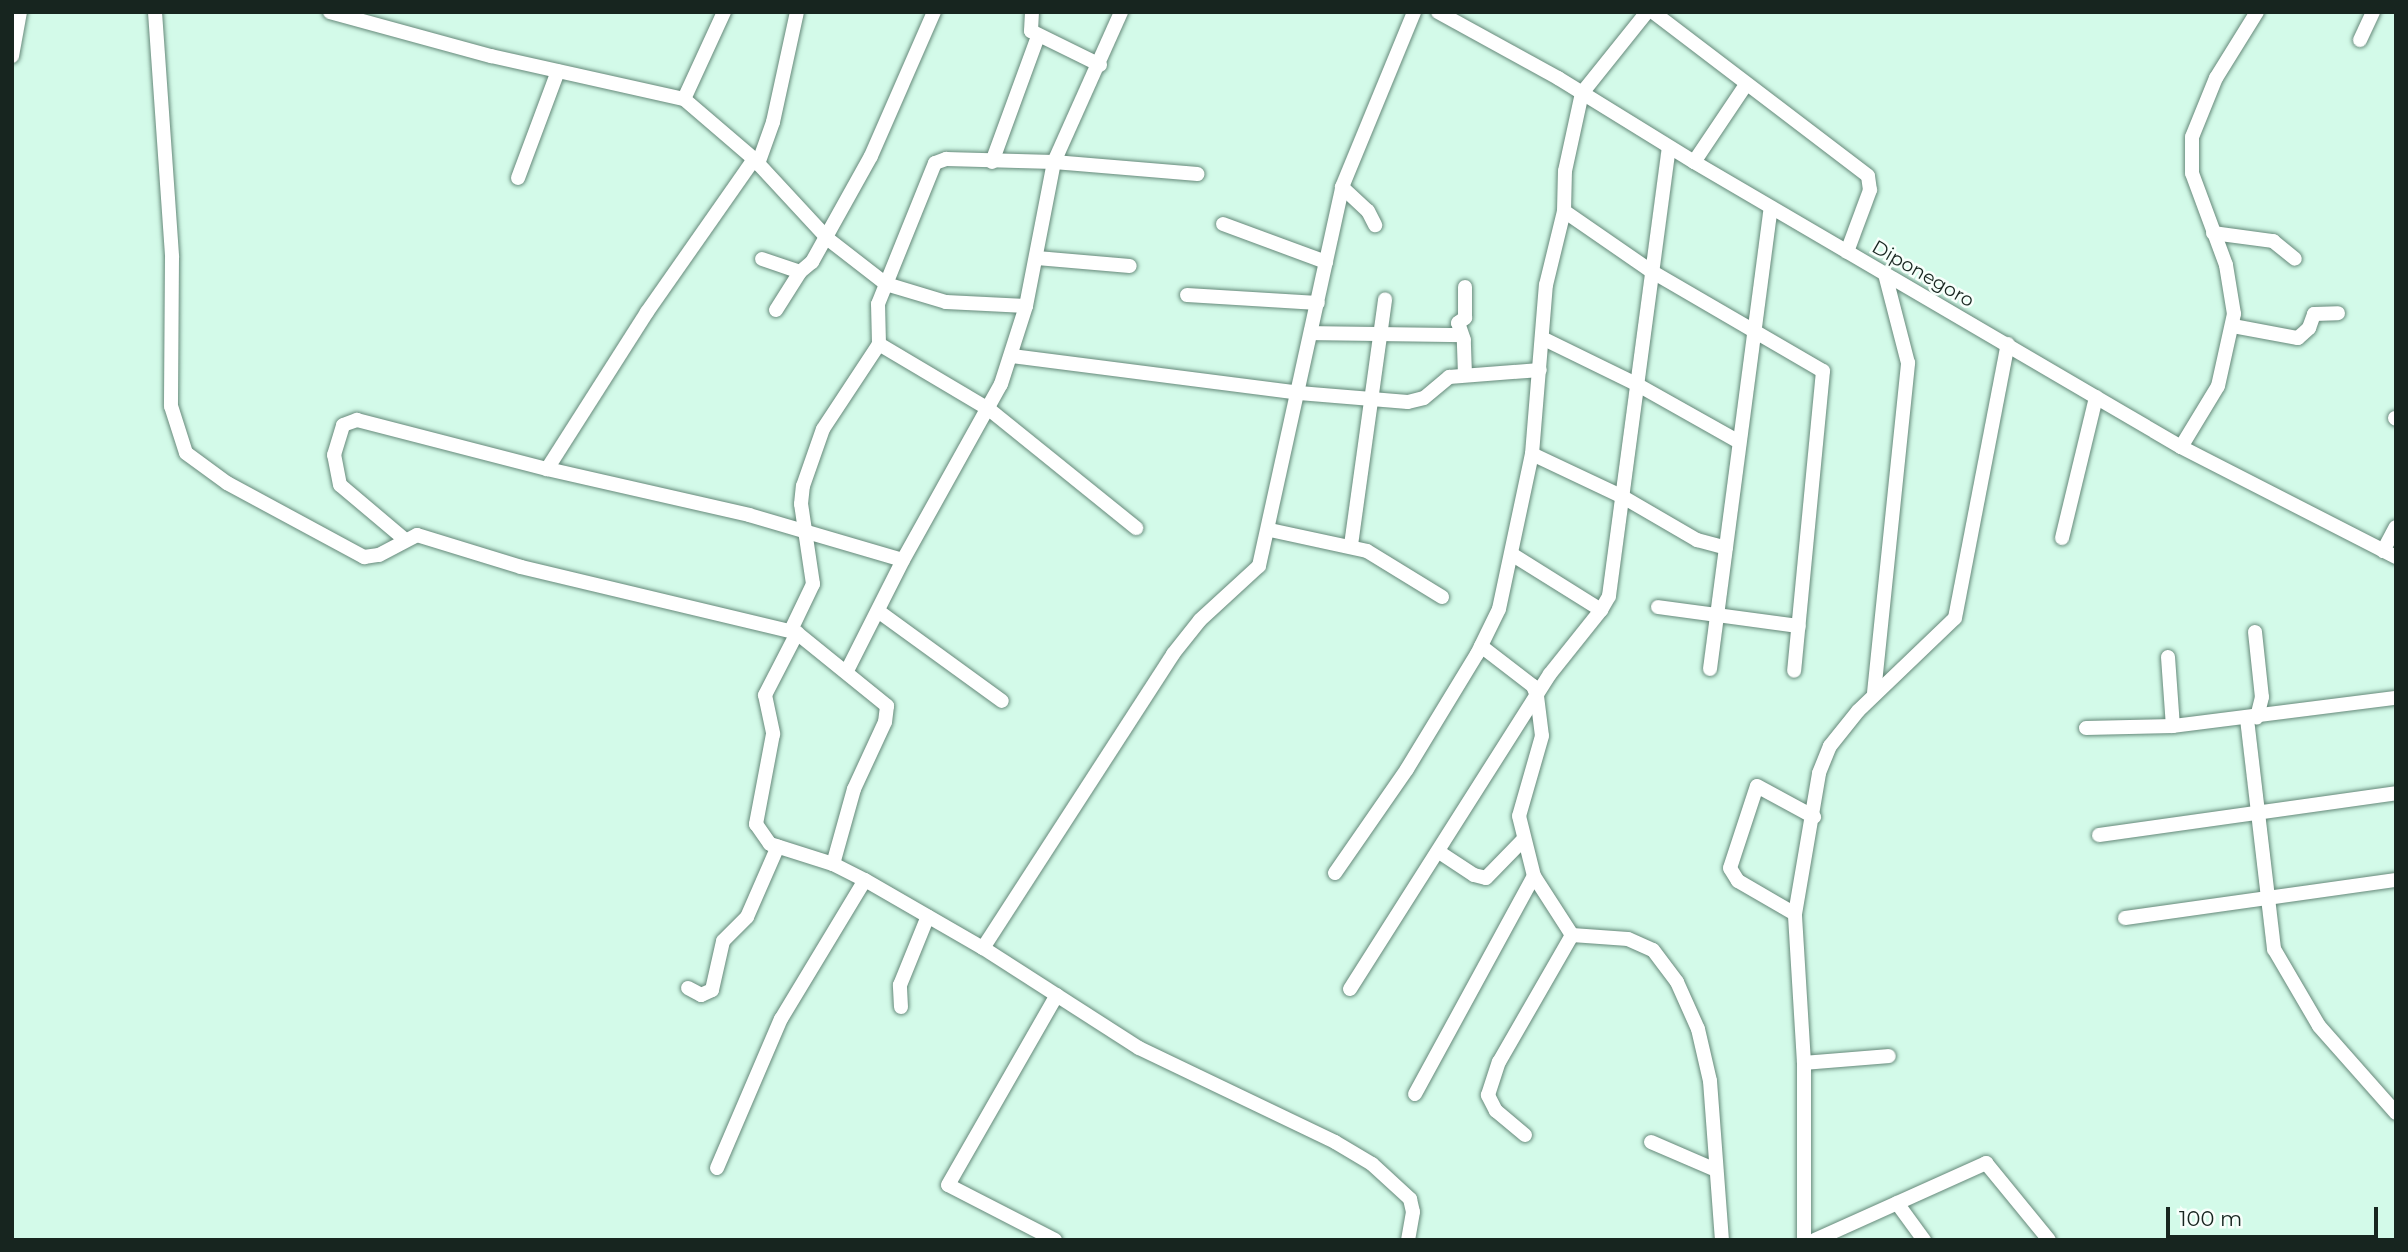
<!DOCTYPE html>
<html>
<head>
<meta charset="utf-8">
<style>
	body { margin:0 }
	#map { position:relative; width:2408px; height:1252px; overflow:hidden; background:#d3fae9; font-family:Montserrat,sans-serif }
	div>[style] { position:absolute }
	.roads { filter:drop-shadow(0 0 2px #66897a) drop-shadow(0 0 2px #66897a) }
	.minor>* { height:14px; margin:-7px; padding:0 7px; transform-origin:7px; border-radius:7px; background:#fff }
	span { translate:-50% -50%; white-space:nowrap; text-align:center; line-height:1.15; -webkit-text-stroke:5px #f7fffb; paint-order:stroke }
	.street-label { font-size:19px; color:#17251f }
	.frame { position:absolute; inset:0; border:14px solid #17251f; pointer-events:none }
	.scale { position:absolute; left:2166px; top:1207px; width:212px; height:32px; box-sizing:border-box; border:4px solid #17251f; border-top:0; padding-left:9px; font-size:21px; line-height:24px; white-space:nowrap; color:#17251f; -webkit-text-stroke:5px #f7fffb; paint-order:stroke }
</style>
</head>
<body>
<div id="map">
	<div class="roads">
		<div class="minor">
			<div style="left:155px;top:12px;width:246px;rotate:86deg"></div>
			<div style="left:172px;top:257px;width:149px;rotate:90.4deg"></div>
			<div style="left:171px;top:406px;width:49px;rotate:72.3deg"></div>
			<div style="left:186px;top:453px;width:51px;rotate:36.2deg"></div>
			<div style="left:227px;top:483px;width:156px;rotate:28.4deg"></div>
			<div style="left:364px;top:557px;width:15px;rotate:-8deg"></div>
			<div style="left:379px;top:555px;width:43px;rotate:-27.8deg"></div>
			<div style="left:417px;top:535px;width:109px;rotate:17.1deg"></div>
			<div style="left:521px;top:567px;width:284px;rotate:13.4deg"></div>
			<div style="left:797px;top:633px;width:116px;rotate:39deg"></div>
			<div style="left:887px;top:706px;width:16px;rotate:97deg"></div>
			<div style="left:885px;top:722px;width:74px;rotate:114.8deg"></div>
			<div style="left:854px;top:789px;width:78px;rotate:105.6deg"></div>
			<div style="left:833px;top:864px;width:36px;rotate:27deg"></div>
			<div style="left:330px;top:12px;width:167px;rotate:15.3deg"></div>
			<div style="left:491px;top:56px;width:198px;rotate:12.6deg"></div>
			<div style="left:684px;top:99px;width:92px;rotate:40.6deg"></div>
			<div style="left:754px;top:159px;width:109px;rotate:47.2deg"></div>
			<div style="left:828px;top:239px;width:73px;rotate:37.8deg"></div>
			<div style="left:886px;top:284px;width:63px;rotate:16.7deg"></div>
			<div style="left:946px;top:302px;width:80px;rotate:2.9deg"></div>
			<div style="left:1032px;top:12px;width:19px;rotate:93deg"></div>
			<div style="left:1031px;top:31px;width:77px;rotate:26.2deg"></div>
			<div style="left:1438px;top:12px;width:137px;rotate:28.8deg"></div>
			<div style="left:1558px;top:78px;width:160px;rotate:31.7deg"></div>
			<div style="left:1694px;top:162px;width:564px;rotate:30.34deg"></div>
			<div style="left:2181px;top:447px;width:242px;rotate:27.1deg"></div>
			<div style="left:1653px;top:12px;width:270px;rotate:37.3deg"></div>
			<div style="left:1868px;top:176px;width:14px;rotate:82deg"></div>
			<div style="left:1870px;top:190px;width:66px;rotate:110.4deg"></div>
			<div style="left:2360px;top:40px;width:31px;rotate:-65deg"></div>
			<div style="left:12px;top:56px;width:45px;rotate:-79.7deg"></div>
			<div style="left:684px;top:99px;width:96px;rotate:-65.3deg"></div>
			<div style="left:992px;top:162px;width:134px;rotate:-69.9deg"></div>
			<div style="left:1694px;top:162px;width:92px;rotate:-56.1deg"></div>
			<div style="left:758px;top:164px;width:45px;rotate:-70.3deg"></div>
			<div style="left:773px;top:122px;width:113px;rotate:-77.7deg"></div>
			<div style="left:518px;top:178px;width:114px;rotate:-69.5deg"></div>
			<div style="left:1342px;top:187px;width:35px;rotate:43deg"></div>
			<div style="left:1368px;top:211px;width:16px;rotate:63deg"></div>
			<div style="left:1564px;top:211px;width:106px;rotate:34.6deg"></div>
			<div style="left:1651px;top:271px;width:199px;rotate:30.2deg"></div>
			<div style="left:1823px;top:371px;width:301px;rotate:95.5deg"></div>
			<div style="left:1223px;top:224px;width:110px;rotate:20.3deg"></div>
			<div style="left:2213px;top:233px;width:61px;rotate:7.6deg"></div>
			<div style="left:2273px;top:241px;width:28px;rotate:39deg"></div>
			<div style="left:1037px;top:258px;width:93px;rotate:4.9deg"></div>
			<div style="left:762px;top:259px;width:40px;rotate:18.9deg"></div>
			<div style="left:800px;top:272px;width:16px;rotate:-40deg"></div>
			<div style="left:812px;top:262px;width:121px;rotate:-60.9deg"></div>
			<div style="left:871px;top:156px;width:157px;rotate:-66.4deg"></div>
			<div style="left:1187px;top:295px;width:131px;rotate:3.5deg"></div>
			<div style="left:776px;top:310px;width:45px;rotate:-57.7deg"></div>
			<div style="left:2233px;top:326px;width:66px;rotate:10.5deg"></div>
			<div style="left:2298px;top:338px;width:15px;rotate:-42deg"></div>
			<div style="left:2309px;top:328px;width:15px;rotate:-70deg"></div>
			<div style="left:2314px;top:314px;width:24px;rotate:-2deg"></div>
			<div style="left:1311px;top:333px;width:150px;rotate:0.8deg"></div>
			<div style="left:1542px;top:338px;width:107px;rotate:26.1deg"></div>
			<div style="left:1638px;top:385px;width:116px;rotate:29.4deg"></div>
			<div style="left:879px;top:344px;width:129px;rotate:30.7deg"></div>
			<div style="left:990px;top:410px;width:188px;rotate:38.9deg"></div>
			<div style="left:1012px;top:356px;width:289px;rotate:7.3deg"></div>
			<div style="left:1299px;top:393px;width:109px;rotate:4.7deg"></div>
			<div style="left:1408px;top:402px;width:16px;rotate:-14deg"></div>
			<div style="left:1424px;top:398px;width:33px;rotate:-40deg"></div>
			<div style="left:1449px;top:377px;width:91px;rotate:-4.4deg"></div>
			<div style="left:1465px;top:375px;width:35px;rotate:-92deg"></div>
			<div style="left:1464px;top:340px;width:18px;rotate:-109deg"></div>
			<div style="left:1458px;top:323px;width:9px;rotate:-36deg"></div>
			<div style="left:1465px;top:318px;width:31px;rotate:-90deg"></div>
			<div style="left:2395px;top:418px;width:1px;rotate:45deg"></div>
			<div style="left:2181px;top:447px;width:71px;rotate:-58.8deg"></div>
			<div style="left:2218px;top:386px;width:74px;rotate:-77.5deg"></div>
			<div style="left:2234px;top:314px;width:50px;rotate:-99.3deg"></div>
			<div style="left:2226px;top:265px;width:98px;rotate:-110.3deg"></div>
			<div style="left:2192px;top:173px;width:36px;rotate:-90deg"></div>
			<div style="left:2192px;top:137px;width:64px;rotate:-67.9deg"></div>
			<div style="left:2216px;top:78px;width:78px;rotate:-58.2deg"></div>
			<div style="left:1532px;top:454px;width:101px;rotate:25.3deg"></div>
			<div style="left:1623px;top:497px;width:86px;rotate:30.2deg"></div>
			<div style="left:1697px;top:540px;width:30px;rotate:15deg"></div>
			<div style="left:547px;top:469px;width:207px;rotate:12.8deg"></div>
			<div style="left:749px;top:515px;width:160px;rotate:16.3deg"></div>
			<div style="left:903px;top:560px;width:124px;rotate:116.8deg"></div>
			<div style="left:1270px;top:530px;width:99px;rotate:12.2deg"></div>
			<div style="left:1367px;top:551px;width:88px;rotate:31.5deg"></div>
			<div style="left:403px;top:538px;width:82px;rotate:-139.9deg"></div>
			<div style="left:340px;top:485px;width:31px;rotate:-101deg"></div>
			<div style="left:334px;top:455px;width:31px;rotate:-73deg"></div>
			<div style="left:343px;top:425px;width:15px;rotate:-20deg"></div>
			<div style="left:357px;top:420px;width:196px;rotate:14.5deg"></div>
			<div style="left:547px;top:469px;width:186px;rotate:-57.5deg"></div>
			<div style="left:647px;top:312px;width:187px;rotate:-55deg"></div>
			<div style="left:2062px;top:538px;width:145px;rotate:-76.4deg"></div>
			<div style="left:1351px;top:545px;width:248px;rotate:-82.1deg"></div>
			<div style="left:2383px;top:551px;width:27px;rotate:-62deg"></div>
			<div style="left:1513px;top:555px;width:104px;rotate:32deg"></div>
			<div style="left:1601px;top:610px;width:16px;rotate:-60deg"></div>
			<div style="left:1609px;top:596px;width:452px;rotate:-82.4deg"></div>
			<div style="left:903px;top:560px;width:201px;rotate:-60.9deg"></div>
			<div style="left:1001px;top:384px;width:82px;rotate:-72.2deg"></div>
			<div style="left:1026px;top:306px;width:147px;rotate:-79deg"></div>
			<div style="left:1054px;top:162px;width:164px;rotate:-65.9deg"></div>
			<div style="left:1658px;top:607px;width:142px;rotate:7.7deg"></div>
			<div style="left:878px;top:611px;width:153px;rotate:36deg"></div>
			<div style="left:791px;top:630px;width:51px;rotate:-64.4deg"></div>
			<div style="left:813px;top:584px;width:81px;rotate:-98.5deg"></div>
			<div style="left:801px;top:504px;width:18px;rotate:-84deg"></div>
			<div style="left:803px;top:486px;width:60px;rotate:-70.7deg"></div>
			<div style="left:823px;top:429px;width:102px;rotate:-56.6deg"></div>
			<div style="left:879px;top:344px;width:40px;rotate:-91.4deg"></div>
			<div style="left:878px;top:304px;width:152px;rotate:-68deg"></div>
			<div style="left:935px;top:163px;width:12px;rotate:-20deg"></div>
			<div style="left:946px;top:159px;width:108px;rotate:1.6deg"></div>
			<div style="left:1054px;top:162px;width:144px;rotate:4.8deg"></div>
			<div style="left:2255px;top:632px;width:65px;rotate:83.9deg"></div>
			<div style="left:2262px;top:697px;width:21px;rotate:104deg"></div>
			<div style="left:797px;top:633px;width:70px;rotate:117.3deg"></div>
			<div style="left:765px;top:695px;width:40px;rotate:78deg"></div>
			<div style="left:773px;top:734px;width:92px;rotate:100.7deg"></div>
			<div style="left:756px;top:824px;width:24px;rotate:55deg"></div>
			<div style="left:770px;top:844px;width:66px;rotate:17.6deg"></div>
			<div style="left:1481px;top:646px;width:66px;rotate:37.6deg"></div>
			<div style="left:1533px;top:686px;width:11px;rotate:68deg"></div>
			<div style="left:1537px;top:696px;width:40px;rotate:82.9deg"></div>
			<div style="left:1542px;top:736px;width:83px;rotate:106deg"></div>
			<div style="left:1519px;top:816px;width:62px;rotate:76deg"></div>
			<div style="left:1534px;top:876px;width:70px;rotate:57.2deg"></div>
			<div style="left:1572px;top:935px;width:56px;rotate:4.1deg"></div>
			<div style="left:1628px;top:939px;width:27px;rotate:24deg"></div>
			<div style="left:1653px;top:950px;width:40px;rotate:53deg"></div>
			<div style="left:1677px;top:982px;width:51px;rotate:65.9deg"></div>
			<div style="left:1698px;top:1029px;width:53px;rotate:77deg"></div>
			<div style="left:1710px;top:1081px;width:159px;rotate:85.7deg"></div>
			<div style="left:2168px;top:657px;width:69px;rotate:85.9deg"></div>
			<div style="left:1710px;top:669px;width:465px;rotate:-82.5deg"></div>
			<div style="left:1874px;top:693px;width:332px;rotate:-84.1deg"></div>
			<div style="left:1908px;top:363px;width:92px;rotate:-104.5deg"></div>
			<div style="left:2247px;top:719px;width:232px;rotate:83.3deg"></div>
			<div style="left:2274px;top:949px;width:89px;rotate:59.7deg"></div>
			<div style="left:2319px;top:1026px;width:116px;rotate:48.5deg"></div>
			<div style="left:2086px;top:728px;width:87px;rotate:-1.3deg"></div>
			<div style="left:2173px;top:726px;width:225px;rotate:-7.2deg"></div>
			<div style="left:2099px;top:835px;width:300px;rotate:-8deg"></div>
			<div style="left:1439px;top:852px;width:42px;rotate:33.3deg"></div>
			<div style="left:1474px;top:875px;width:12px;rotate:14deg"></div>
			<div style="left:1486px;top:878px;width:53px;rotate:-45.8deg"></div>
			<div style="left:1335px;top:873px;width:126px;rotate:-55.3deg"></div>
			<div style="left:1407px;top:769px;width:135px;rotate:-58.7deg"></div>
			<div style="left:1477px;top:654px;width:50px;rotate:-63.9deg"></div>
			<div style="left:1499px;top:609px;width:158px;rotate:-78deg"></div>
			<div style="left:1532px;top:454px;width:170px;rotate:-85.3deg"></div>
			<div style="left:1546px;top:285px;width:76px;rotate:-76.3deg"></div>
			<div style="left:1564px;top:211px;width:40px;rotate:-88.6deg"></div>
			<div style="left:1565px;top:171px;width:80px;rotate:-77.7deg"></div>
			<div style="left:1582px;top:93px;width:104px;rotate:-51.3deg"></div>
			<div style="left:1795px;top:914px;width:66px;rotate:-149.9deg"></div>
			<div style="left:1738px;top:881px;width:15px;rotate:-122deg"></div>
			<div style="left:1730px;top:868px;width:86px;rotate:-71.8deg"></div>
			<div style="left:1757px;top:786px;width:65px;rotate:28.5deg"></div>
			<div style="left:2125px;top:918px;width:274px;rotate:-8deg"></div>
			<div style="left:983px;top:948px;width:350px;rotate:-57.1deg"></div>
			<div style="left:1173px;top:654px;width:43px;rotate:-51.5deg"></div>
			<div style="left:1200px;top:620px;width:80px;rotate:-42.5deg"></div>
			<div style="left:1259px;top:566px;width:388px;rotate:-77.6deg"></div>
			<div style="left:1342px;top:187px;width:189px;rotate:-67.6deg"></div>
			<div style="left:688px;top:988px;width:15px;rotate:28deg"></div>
			<div style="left:701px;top:995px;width:12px;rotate:-24deg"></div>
			<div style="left:712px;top:990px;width:50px;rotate:-77.3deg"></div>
			<div style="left:723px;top:941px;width:34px;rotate:-45deg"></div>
			<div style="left:747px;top:917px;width:77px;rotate:-66.4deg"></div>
			<div style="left:1350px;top:989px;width:373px;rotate:-57.6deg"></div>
			<div style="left:1550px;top:674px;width:82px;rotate:-51.4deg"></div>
			<div style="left:901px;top:1007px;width:22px;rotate:-93deg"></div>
			<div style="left:900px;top:985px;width:74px;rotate:-67.9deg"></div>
			<div style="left:1804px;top:1063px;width:85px;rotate:-4.7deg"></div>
			<div style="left:1415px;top:1094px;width:248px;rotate:-61.4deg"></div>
			<div style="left:1525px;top:1135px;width:38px;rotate:-140deg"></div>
			<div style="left:1496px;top:1111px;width:18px;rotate:-117deg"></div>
			<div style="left:1488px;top:1095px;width:35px;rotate:-72deg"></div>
			<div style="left:1499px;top:1062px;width:146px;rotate:-60.1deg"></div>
			<div style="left:1651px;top:1142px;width:71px;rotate:23.3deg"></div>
			<div style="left:717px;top:1168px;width:162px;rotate:-66.8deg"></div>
			<div style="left:781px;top:1019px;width:162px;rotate:-58.9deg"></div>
			<div style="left:865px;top:880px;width:136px;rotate:30deg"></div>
			<div style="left:983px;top:948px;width:185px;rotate:32.7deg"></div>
			<div style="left:1139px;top:1048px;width:217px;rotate:25.6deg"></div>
			<div style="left:1335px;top:1142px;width:43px;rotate:30.7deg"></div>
			<div style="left:1372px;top:1164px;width:52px;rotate:42.6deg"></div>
			<div style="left:1410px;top:1199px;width:13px;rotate:77deg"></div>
			<div style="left:1413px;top:1212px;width:28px;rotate:100deg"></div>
			<div style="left:1897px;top:1203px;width:46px;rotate:53.9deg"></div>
			<div style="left:1055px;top:1240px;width:120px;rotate:-152.8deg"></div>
			<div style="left:948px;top:1185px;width:219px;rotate:-60.2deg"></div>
			<div style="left:1804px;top:1240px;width:177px;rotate:-90deg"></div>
			<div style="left:1804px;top:1063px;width:149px;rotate:-93.5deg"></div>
			<div style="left:1795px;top:914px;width:143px;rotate:-80.3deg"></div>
			<div style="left:1819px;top:773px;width:29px;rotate:-68deg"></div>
			<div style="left:1830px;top:746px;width:45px;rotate:-51.3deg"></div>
			<div style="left:1858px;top:711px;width:134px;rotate:-43.8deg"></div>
			<div style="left:1955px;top:618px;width:279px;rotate:-79.1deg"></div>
			<div style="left:1815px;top:1240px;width:188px;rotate:-24.2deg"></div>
			<div style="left:1986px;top:1163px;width:99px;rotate:50.7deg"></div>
		</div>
	</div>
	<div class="street-label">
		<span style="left:1923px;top:274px;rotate:30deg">Diponegoro</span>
	</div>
	<div class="frame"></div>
	<div class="scale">100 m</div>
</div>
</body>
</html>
